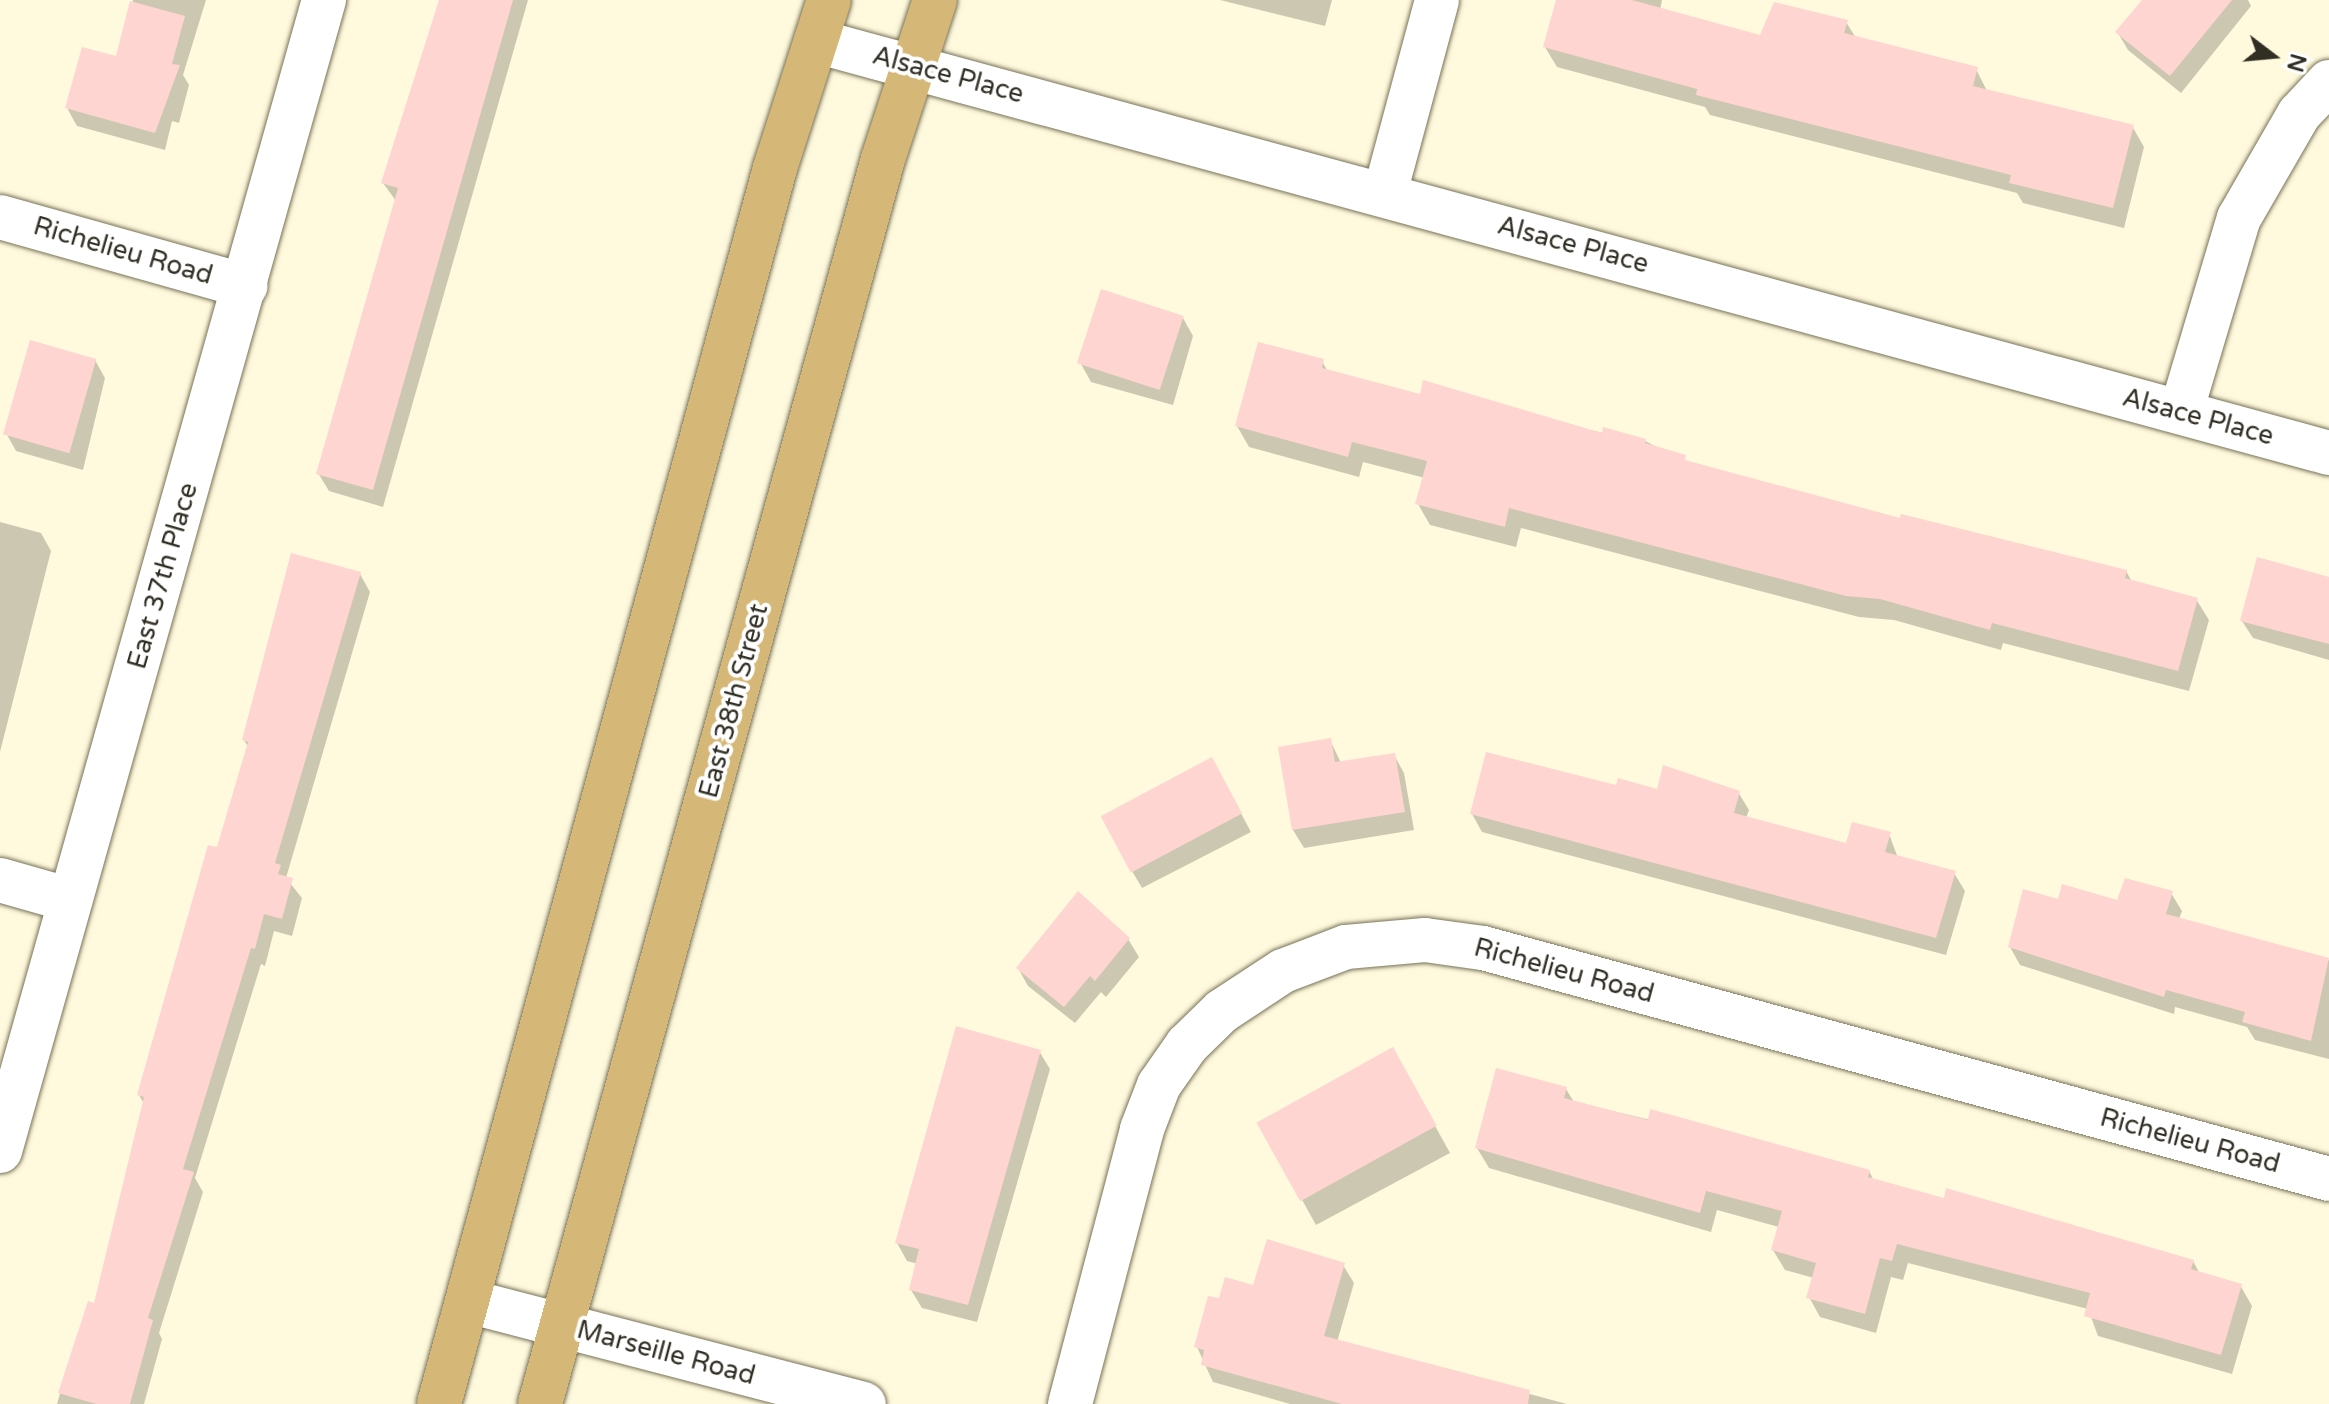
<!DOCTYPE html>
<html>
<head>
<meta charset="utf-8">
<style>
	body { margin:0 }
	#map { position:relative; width:2329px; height:1404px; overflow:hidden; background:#fff9dd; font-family:"Varela Round",sans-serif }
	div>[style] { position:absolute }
	.shadow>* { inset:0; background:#0003 }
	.building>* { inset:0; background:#fed5d1; transform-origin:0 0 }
	.roads { filter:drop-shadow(0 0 2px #777258) drop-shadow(0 0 2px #777258) }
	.minor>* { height:44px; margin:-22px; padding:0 22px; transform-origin:22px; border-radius:22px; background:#fff }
	.major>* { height:44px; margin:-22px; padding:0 22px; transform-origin:22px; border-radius:22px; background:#d5b877 }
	span { translate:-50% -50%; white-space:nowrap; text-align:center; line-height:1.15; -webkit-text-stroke:8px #fff; paint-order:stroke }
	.street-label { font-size:26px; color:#312f24 }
	.north { position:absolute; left:2233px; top:16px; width:80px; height:80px; -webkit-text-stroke:6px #fff; paint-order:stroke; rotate:106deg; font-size:22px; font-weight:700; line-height:32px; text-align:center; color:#312f24 }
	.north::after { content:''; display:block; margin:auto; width:28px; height:36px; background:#312f24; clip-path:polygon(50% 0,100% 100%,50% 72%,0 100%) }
</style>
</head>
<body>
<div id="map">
	<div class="shadow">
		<div style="clip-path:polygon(133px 0,206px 0,183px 75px,189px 85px,179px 123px,172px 121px,165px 150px,77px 126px,67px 108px,117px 58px)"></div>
		<div style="clip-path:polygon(440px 0,528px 0,383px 507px,329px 491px,318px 473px,396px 201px,383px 183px)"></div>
		<div style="clip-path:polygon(1220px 0,1332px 0,1325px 26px)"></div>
		<div style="clip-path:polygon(1558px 0,1662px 0,1660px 10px,1761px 37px,1846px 22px,1856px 38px,1976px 69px,1987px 91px,2132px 126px,2144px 147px,2124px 228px,2023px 203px,2017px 193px,1710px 115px,1705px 107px,1557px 67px,1545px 47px)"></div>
		<div style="clip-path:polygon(2145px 0,2248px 0,2251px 6px,2181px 93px,2128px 50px,2118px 33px)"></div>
		<div style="clip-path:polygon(1183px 318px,1193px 336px,1173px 405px,1091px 382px,1081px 364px)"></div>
		<div style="clip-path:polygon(95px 360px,105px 378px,83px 470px,16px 451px,6px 433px)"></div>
		<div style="clip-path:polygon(1322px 361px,1328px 372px,1421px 397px,1645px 441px,1688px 463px,1901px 521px,2126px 571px,2132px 582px,2196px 599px,2209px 620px,2189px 691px,2003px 643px,2001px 650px,1894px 620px,1859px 617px,1521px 528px,1516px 547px,1430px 525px,1418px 504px,1425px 478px,1363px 462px,1359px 477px,1249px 447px,1237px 426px)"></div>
		<div style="clip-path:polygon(0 522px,41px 533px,51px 551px,0 752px)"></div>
		<div style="clip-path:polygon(360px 574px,370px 592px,286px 878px,302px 898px,292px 936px,274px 931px,265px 966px,261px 964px,195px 1178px,203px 1192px,159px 1333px,162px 1339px,144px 1404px,57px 1404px,73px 1348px,95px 1305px,144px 1104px,139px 1095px,219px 850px,248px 747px,244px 740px)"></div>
		<div style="clip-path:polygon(2329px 579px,2329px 660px,2253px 638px,2242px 621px)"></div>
		<div style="clip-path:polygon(1330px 740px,1341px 763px,1394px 755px,1404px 773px,1414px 830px,1304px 848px,1293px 830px,1280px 748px)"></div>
		<div style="clip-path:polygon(1222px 778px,1251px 832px,1142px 888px,1132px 871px)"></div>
		<div style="clip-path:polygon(1617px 788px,1738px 792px,1749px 810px,1746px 818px,1848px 846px,1889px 834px,1898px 858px,1954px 873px,1965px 891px,1946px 955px,1482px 832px,1472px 814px)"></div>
		<div style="clip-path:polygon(2171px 893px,2182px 911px,2179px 919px,2329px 960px,2329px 1059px,2255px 1040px,2247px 1027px,2175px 1007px,2174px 1014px,2020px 965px,2010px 947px,2059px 901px,2119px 903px)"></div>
		<div style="clip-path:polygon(1128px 939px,1139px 957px,1106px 997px,1101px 992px,1075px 1023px,1028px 986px,1018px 968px)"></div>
		<div style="clip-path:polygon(1039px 1051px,1050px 1069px,977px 1322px,922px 1308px,911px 1290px,918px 1264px,907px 1261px,897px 1243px)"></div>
		<div style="clip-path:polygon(1407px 1075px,1450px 1153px,1316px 1225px,1259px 1122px)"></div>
		<div style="clip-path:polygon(1566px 1089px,1574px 1102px,1869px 1171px,1874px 1181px,2193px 1261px,2200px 1274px,2240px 1285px,2252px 1306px,2232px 1374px,2098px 1336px,2088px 1309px,1908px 1263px,1903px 1280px,1891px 1277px,1876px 1333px,1820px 1317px,1809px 1297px,1814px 1278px,1785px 1270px,1773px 1250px,1779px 1227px,1717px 1210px,1711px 1232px,1489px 1168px,1477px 1148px)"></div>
		<div style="clip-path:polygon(1343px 1265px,1354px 1283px,1337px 1342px,1567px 1404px,1290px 1404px,1213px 1382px,1197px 1347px,1221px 1301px)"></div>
	</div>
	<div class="building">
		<div style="clip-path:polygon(439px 0,513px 0,373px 490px,316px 474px,398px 188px,381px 183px)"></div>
		<div style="clip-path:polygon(1556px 0,1632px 0,1760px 35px,1774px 2px,1848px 20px,1844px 33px,1978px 67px,1973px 86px,2134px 125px,2113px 208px,2009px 183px,2011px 175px,1696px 95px,1697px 89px,1543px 47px)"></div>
		<div style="clip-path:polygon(2142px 0,2232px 0,2170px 76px,2115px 32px)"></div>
		<div style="clip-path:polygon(130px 1px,185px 16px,172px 64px,180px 65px,155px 133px,65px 108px,82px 47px,116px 56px)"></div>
		<div style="left:1101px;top:289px;width:87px;height:78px;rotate:18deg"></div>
		<div style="left:30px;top:340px;width:69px;height:98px;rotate:16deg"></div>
		<div style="clip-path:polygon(1258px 342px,1324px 359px,1322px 368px,1420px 394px,1423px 380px,1602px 433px,1603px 427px,1646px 439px,1645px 443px,1686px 455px,1685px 460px,1900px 518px,1901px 514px,2127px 570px,2125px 578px,2198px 598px,2178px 671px,1992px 623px,1990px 630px,1880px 599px,1846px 596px,1509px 508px,1505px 527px,1415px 504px,1427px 461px,1352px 442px,1348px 457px,1235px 426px)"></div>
		<div style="clip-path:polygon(291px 553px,361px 572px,275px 863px,281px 865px,278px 874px,293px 878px,282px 919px,264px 914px,255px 949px,251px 948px,183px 1169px,194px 1172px,148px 1318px,153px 1320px,130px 1404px,96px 1404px,58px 1393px,88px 1301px,94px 1303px,144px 1097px,137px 1095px,208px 845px,217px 847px,248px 742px,242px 740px)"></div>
		<div style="clip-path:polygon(2257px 557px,2329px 577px,2329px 644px,2240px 621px)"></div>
		<div style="clip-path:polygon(1331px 738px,1335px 762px,1395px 753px,1405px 812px,1292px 830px,1278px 747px)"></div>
		<div style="clip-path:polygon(1486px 752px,1616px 785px,1618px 778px,1657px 789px,1663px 765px,1740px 791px,1734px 813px,1846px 843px,1852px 822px,1891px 832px,1885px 852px,1956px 871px,1936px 938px,1470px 814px)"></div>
		<div style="left:1212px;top:757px;width:64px;height:126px;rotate:62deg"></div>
		<div style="clip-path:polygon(2125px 878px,2173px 891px,2166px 914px,2329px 958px,2311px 1041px,2242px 1022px,2245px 1012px,2166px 990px,2164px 997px,2008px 947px,2023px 889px,2058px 899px,2062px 884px,2117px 900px)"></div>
		<div style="clip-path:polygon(1078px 891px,1130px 938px,1095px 981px,1090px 976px,1064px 1007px,1016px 968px)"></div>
		<div style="clip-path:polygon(956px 1026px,1041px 1050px,968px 1305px,909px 1290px,919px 1249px,895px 1243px)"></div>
		<div style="left:1393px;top:1047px;width:90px;height:156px;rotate:61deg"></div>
		<div style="clip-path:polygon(1496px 1068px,1567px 1087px,1564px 1098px,1648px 1120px,1650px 1109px,1870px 1170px,1868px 1177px,1944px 1198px,1946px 1188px,2194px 1260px,2191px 1269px,2242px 1284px,2221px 1355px,2084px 1316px,2090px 1293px,1897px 1244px,1892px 1261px,1880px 1258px,1865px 1314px,1806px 1298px,1816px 1263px,1771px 1250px,1782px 1211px,1706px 1191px,1700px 1213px,1475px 1148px)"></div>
		<div style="clip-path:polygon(1267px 1239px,1345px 1263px,1324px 1336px,1530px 1390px,1528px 1404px,1342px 1404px,1201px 1365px,1204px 1350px,1194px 1347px,1208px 1296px,1219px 1298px,1225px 1277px,1253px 1285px)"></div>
	</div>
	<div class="roads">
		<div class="minor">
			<div style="left:816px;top:41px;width:1568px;rotate:15.23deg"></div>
			<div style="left:1385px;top:193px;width:200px;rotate:-74.9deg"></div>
			<div style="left:0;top:217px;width:255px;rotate:15.7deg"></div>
			<div style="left:2181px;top:412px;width:202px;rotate:-73.4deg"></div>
			<div style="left:2239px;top:218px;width:120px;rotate:-60deg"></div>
			<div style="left:2299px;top:114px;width:44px;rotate:-46.8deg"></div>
			<div style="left:0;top:880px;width:73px;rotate:15.9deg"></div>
			<div style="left:0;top:1151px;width:1196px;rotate:-74.28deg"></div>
			<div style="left:468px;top:1301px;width:409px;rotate:14.6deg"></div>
			<div style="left:1070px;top:1404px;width:284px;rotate:-75.3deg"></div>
			<div style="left:1142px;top:1129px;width:47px;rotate:-68.9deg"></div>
			<div style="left:1159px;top:1085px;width:49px;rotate:-55deg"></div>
			<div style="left:1187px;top:1045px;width:49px;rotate:-44.2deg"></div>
			<div style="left:1222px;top:1011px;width:73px;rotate:-33.3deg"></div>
			<div style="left:1283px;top:971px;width:67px;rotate:-20.9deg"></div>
			<div style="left:1346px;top:947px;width:79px;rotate:-5.1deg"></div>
			<div style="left:1425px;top:940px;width:59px;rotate:7.9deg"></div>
			<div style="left:1483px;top:948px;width:877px;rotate:15.27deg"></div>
		</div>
		<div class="major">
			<div style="left:439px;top:1404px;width:1281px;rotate:-74.79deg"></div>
			<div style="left:775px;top:168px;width:176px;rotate:-72.2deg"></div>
			<div style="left:540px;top:1404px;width:1291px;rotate:-74.6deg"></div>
			<div style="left:883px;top:159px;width:167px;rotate:-71.9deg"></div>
		</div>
	</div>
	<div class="street-label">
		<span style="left:948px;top:75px;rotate:15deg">Alsace Place</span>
		<span style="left:1573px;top:245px;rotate:15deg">Alsace Place</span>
		<span style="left:123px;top:251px;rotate:16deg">Richelieu Road</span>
		<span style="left:2198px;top:417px;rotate:15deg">Alsace Place</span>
		<span style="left:163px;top:576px;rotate:-74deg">East 37th Place</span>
		<span style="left:734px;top:701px;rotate:-75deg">East 38th Street</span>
		<span style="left:1564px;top:971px;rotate:15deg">Richelieu Road</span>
		<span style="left:2190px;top:1141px;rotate:15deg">Richelieu Road</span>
		<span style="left:666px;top:1353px;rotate:15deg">Marseille Road</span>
	</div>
	<div class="north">N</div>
</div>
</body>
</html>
